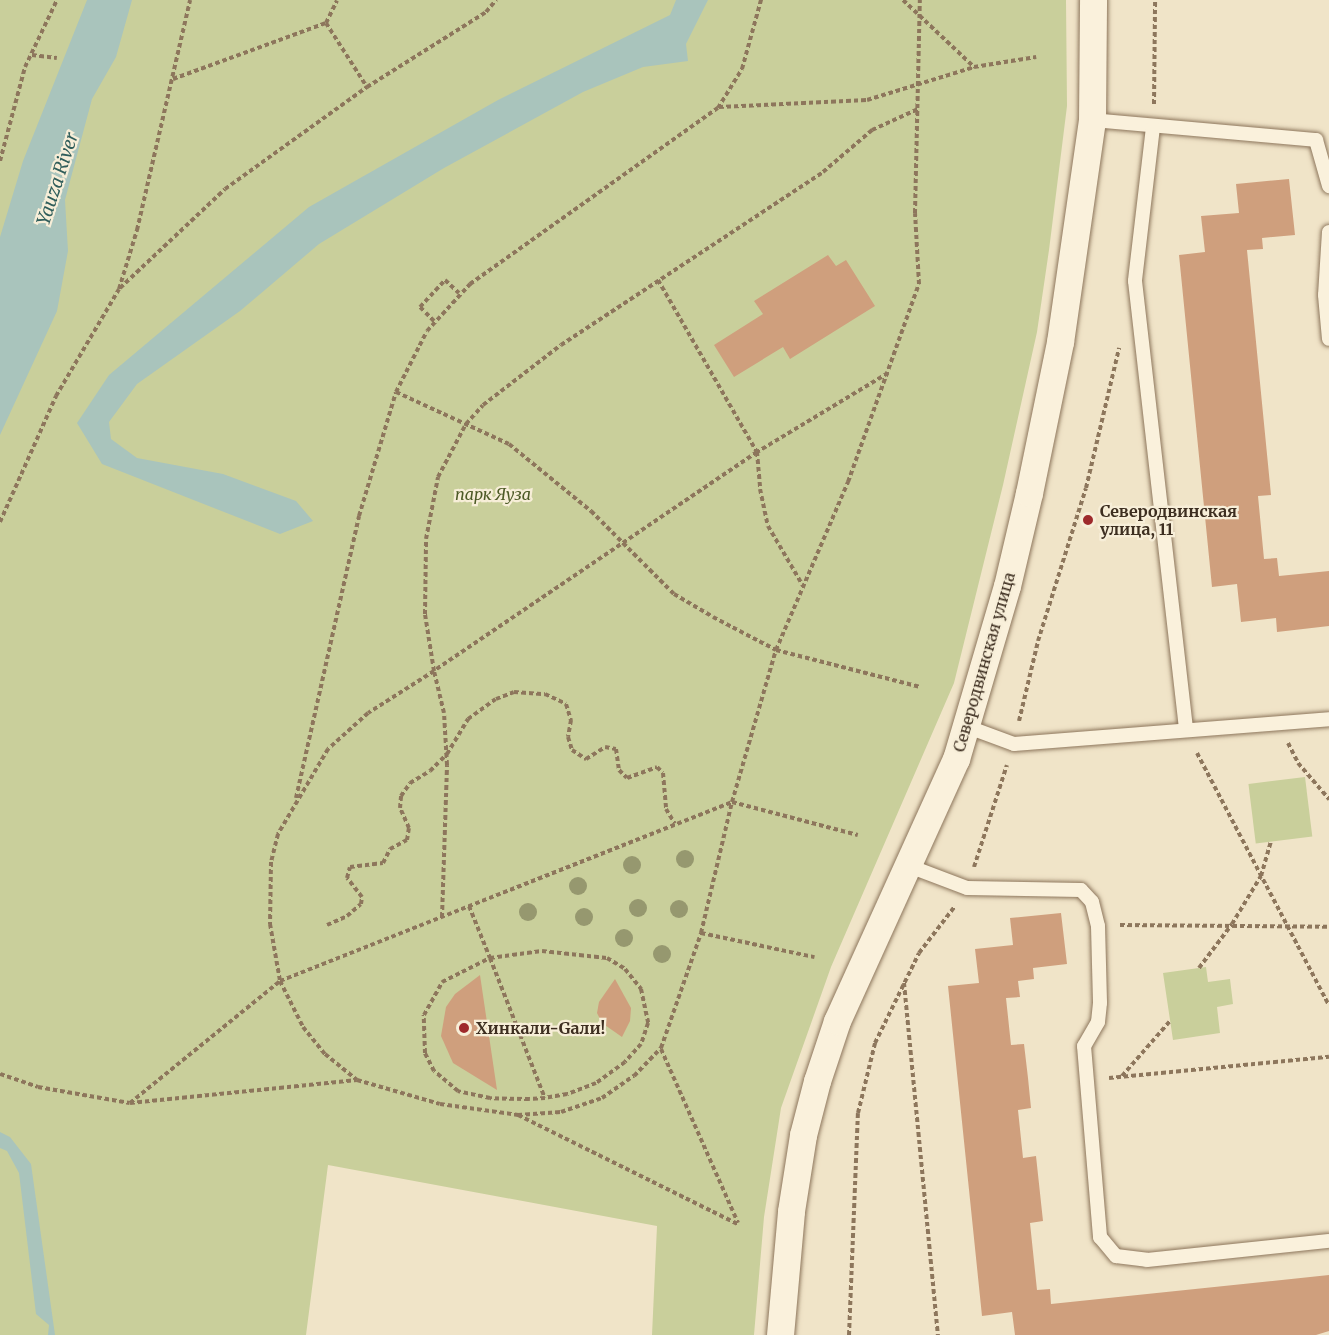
<!DOCTYPE html>
<html>
<head>
<meta charset="utf-8">
<style>
	body { margin:0 }
	#map { position:relative; width:1329px; height:1335px; overflow:hidden; background:#f0e4c8; font-family:Merriweather,serif }
	div>[style] { position:absolute }
	.green>* { inset:0; background:#c9cf9b; transform-origin:0 0 }
	.water>* { inset:0; background:#a9c4bc }
	.building>* { inset:0; background:#cf9f7d }
	.path>* { height:4px; margin-top:-2px; transform-origin:0; background:repeating-linear-gradient(90deg,#8d765c 0 4.5px,transparent 0 7.5px) }
	.roads { filter:drop-shadow(0 0 2px #8d765c) drop-shadow(0 0 2px #8d765c) }
	.lane>* { height:14px; margin:-7px; padding:0 7px; transform-origin:7px; border-radius:7px; background:#faf1dc }
	.street>* { height:27px; margin:-13.5px; padding:0 13.5px; transform-origin:13.5px; border-radius:13.5px; background:#faf1dc }
	.trees>* { width:18px; height:18px; margin:-9px; border-radius:50%; background:#96986f }
	.dots>* { width:16px; height:16px; translate:-50% -50%; box-sizing:border-box; border:3px solid #f7eed8; border-radius:50% }
	span { translate:-50% -50%; white-space:nowrap; text-align:center; line-height:1.15; -webkit-text-stroke:4.5px #f7eed8; paint-order:stroke }
	.park-label { font-size:16px; color:#4d5a26; font-style:italic }
	.poi-label { font-size:16px; color:#3d2e20; font-weight:700 }
	.left { translate:0 -50%; text-align:left }
	.street-label { font-size:16px; color:#3d2e20 }
	.water-label { font-size:18px; color:#2f5d5a; font-style:italic }
</style>
</head>
<body>
<div id="map">
	<div class="green">
		<div style="clip-path:polygon(0 0,1066px 0,1067px 106px,1049px 250px,1037px 332px,1003px 485px,954px 683px,831px 967px,781px 1108px,764px 1217px,754px 1335px,652px 1335px,657px 1226px,328px 1165px,306px 1335px,0 1335px)"></div>
		<div style="left:1305px;top:777px;width:60px;height:57px;rotate:83deg"></div>
		<div style="clip-path:polygon(1206px 967px,1208px 982px,1230px 979px,1233px 1004px,1217px 1007px,1220px 1033px,1173px 1040px,1163px 973px)"></div>
	</div>
	<div class="water">
		<div style="clip-path:polygon(87px 0,132px 0,116px 57px,92px 99px,65px 200px,68px 251px,57px 311px,0 435px,0 237px,23px 161px)"></div>
		<div style="clip-path:polygon(676px 0,708px 0,686px 44px,688px 61px,643px 67px,583px 92px,444px 168px,319px 244px,240px 311px,137px 384px,109px 422px,111px 439px,137px 458px,223px 474px,296px 501px,313px 521px,280px 534px,102px 464px,77px 423px,109px 375px,309px 207px,498px 100px,670px 15px)"></div>
		<div style="clip-path:polygon(0 1132px,10px 1137px,31px 1164px,55px 1335px,48px 1335px,49px 1325px,36px 1314px,19px 1173px,7px 1151px,0 1148px)"></div>
	</div>
	<div class="building">
		<div style="clip-path:polygon(1289px 179px,1295px 235px,1262px 238px,1263px 249px,1247px 250px,1271px 495px,1258px 496px,1264px 559px,1277px 558px,1279px 576px,1329px 571px,1329px 626px,1277px 632px,1276px 618px,1241px 622px,1237px 584px,1212px 587px,1179px 255px,1205px 252px,1201px 216px,1239px 213px,1236px 184px)"></div>
		<div style="clip-path:polygon(828px 255px,836px 266px,846px 260px,875px 306px,790px 359px,783px 347px,734px 377px,714px 345px,763px 314px,754px 301px)"></div>
		<div style="clip-path:polygon(1061px 913px,1067px 964px,1033px 968px,1034px 979px,1018px 981px,1020px 997px,1006px 998px,1011px 1045px,1024px 1044px,1028px 1078px,1031px 1108px,1018px 1110px,1023px 1158px,1036px 1156px,1043px 1221px,1030px 1223px,1037px 1290px,1050px 1289px,1051px 1304px,1329px 1275px,1329px 1331px,1316px 1335px,1015px 1335px,1012px 1312px,982px 1316px,948px 986px,979px 983px,975px 949px,1013px 945px,1010px 918px)"></div>
		<div style="clip-path:polygon(480px 975px,497px 1090px,453px 1063px,441px 1036px,446px 1007px,455px 994px)"></div>
		<div style="clip-path:polygon(615px 979px,631px 1008px,630px 1021px,622px 1037px,602px 1023px,597px 1013px,599px 1002px)"></div>
	</div>
	<div class="path">
		<div style="left:903px;top:0;width:98px;rotate:43.3deg"></div>
		<div style="left:326px;top:23px;width:76px;rotate:57.4deg"></div>
		<div style="left:32px;top:55px;width:25px;rotate:7deg"></div>
		<div style="left:173px;top:79px;width:163px;rotate:-20.1deg"></div>
		<div style="left:326px;top:23px;width:25px;rotate:-64deg"></div>
		<div style="left:1154px;top:104px;width:104px;rotate:-89.4deg"></div>
		<div style="left:719px;top:107px;width:148px;rotate:-2.7deg"></div>
		<div style="left:867px;top:100px;width:112px;rotate:-17.1deg"></div>
		<div style="left:974px;top:67px;width:63px;rotate:-9.2deg"></div>
		<div style="left:0;top:161px;width:97px;rotate:-75.1deg"></div>
		<div style="left:25px;top:67px;width:74px;rotate:-64.5deg"></div>
		<div style="left:658px;top:280px;width:198px;rotate:60.1deg"></div>
		<div style="left:757px;top:452px;width:37px;rotate:85deg"></div>
		<div style="left:760px;top:489px;width:38px;rotate:78deg"></div>
		<div style="left:768px;top:526px;width:69px;rotate:59.7deg"></div>
		<div style="left:120px;top:288px;width:144px;rotate:-43.3deg"></div>
		<div style="left:225px;top:189px;width:175px;rotate:-35.7deg"></div>
		<div style="left:367px;top:87px;width:141px;rotate:-32.2deg"></div>
		<div style="left:486px;top:12px;width:16px;rotate:-50deg"></div>
		<div style="left:434px;top:321px;width:20px;rotate:-135deg"></div>
		<div style="left:420px;top:307px;width:37px;rotate:-47deg"></div>
		<div style="left:445px;top:280px;width:19px;rotate:43deg"></div>
		<div style="left:888px;top:373px;width:153px;rotate:148.9deg"></div>
		<div style="left:757px;top:452px;width:390px;rotate:145.9deg"></div>
		<div style="left:434px;top:671px;width:58px;rotate:-99deg"></div>
		<div style="left:425px;top:614px;width:75px;rotate:-89.2deg"></div>
		<div style="left:426px;top:539px;width:63px;rotate:-79deg"></div>
		<div style="left:438px;top:477px;width:60px;rotate:-62.2deg"></div>
		<div style="left:466px;top:424px;width:25px;rotate:-48deg"></div>
		<div style="left:483px;top:405px;width:98px;rotate:-37.6deg"></div>
		<div style="left:561px;top:345px;width:314px;rotate:-33.4deg"></div>
		<div style="left:823px;top:172px;width:65px;rotate:-40.6deg"></div>
		<div style="left:872px;top:130px;width:51px;rotate:-24.5deg"></div>
		<div style="left:396px;top:392px;width:124px;rotate:24.7deg"></div>
		<div style="left:509px;top:444px;width:106px;rotate:39.3deg"></div>
		<div style="left:591px;top:511px;width:117px;rotate:45deg"></div>
		<div style="left:674px;top:594px;width:45px;rotate:30.5deg"></div>
		<div style="left:713px;top:617px;width:71px;rotate:27.6deg"></div>
		<div style="left:776px;top:650px;width:149px;rotate:14.4deg"></div>
		<div style="left:0;top:522px;width:138px;rotate:-66deg"></div>
		<div style="left:56px;top:396px;width:124px;rotate:-59.5deg"></div>
		<div style="left:119px;top:289px;width:62px;rotate:-73deg"></div>
		<div style="left:137px;top:230px;width:236px;rotate:-77deg"></div>
		<div style="left:1019px;top:721px;width:82px;rotate:-76.6deg"></div>
		<div style="left:1038px;top:641px;width:160px;rotate:-72.6deg"></div>
		<div style="left:1086px;top:488px;width:144px;rotate:-76.7deg"></div>
		<div style="left:1288px;top:743px;width:22px;rotate:63deg"></div>
		<div style="left:1298px;top:763px;width:48px;rotate:49.3deg"></div>
		<div style="left:1197px;top:753px;width:284px;rotate:62.4deg"></div>
		<div style="left:296px;top:798px;width:289px;rotate:-77.4deg"></div>
		<div style="left:359px;top:516px;width:129px;rotate:-73.4deg"></div>
		<div style="left:396px;top:392px;width:68px;rotate:-63.1deg"></div>
		<div style="left:427px;top:331px;width:64px;rotate:-47.5deg"></div>
		<div style="left:470px;top:284px;width:304px;rotate:-35.4deg"></div>
		<div style="left:718px;top:108px;width:46px;rotate:-58.4deg"></div>
		<div style="left:742px;top:69px;width:72px;rotate:-74.6deg"></div>
		<div style="left:974px;top:867px;width:107px;rotate:-72.1deg"></div>
		<div style="left:469px;top:906px;width:56px;rotate:68deg"></div>
		<div style="left:490px;top:958px;width:52px;rotate:-7.7deg"></div>
		<div style="left:542px;top:951px;width:65px;rotate:6.1deg"></div>
		<div style="left:607px;top:958px;width:21px;rotate:31deg"></div>
		<div style="left:625px;top:969px;width:26px;rotate:51deg"></div>
		<div style="left:641px;top:989px;width:35px;rotate:78deg"></div>
		<div style="left:648px;top:1023px;width:22px;rotate:108deg"></div>
		<div style="left:641px;top:1044px;width:24px;rotate:132deg"></div>
		<div style="left:625px;top:1062px;width:36px;rotate:144deg"></div>
		<div style="left:596px;top:1083px;width:31px;rotate:159deg"></div>
		<div style="left:567px;top:1094px;width:22px;rotate:170deg"></div>
		<div style="left:545px;top:1098px;width:16px;rotate:176deg"></div>
		<div style="left:529px;top:1099px;width:39px;rotate:-179deg"></div>
		<div style="left:490px;top:1098px;width:33px;rotate:-168deg"></div>
		<div style="left:458px;top:1091px;width:31px;rotate:-140deg"></div>
		<div style="left:434px;top:1071px;width:20px;rotate:-117deg"></div>
		<div style="left:425px;top:1053px;width:38px;rotate:-92deg"></div>
		<div style="left:424px;top:1015px;width:38px;rotate:-61deg"></div>
		<div style="left:442px;top:982px;width:54px;rotate:-26.6deg"></div>
		<div style="left:490px;top:958px;width:150px;rotate:68.6deg"></div>
		<div style="left:442px;top:917px;width:152px;rotate:-88.1deg"></div>
		<div style="left:447px;top:765px;width:52px;rotate:-93.3deg"></div>
		<div style="left:444px;top:713px;width:43px;rotate:-103.4deg"></div>
		<div style="left:434px;top:671px;width:78px;rotate:147.5deg"></div>
		<div style="left:368px;top:713px;width:54px;rotate:138deg"></div>
		<div style="left:328px;top:749px;width:99px;rotate:120.5deg"></div>
		<div style="left:278px;top:834px;width:29px;rotate:104deg"></div>
		<div style="left:271px;top:862px;width:62px;rotate:90.9deg"></div>
		<div style="left:270px;top:924px;width:58px;rotate:80deg"></div>
		<div style="left:280px;top:981px;width:51px;rotate:63.4deg"></div>
		<div style="left:303px;top:1027px;width:35px;rotate:51deg"></div>
		<div style="left:325px;top:1054px;width:41px;rotate:39.1deg"></div>
		<div style="left:357px;top:1080px;width:86px;rotate:16.1deg"></div>
		<div style="left:440px;top:1104px;width:79px;rotate:8deg"></div>
		<div style="left:518px;top:1115px;width:43px;rotate:-4deg"></div>
		<div style="left:561px;top:1112px;width:43px;rotate:-18.9deg"></div>
		<div style="left:602px;top:1098px;width:39px;rotate:-35deg"></div>
		<div style="left:634px;top:1076px;width:39px;rotate:-46deg"></div>
		<div style="left:661px;top:1048px;width:122px;rotate:-70.8deg"></div>
		<div style="left:701px;top:933px;width:135px;rotate:-76.7deg"></div>
		<div style="left:732px;top:802px;width:158px;rotate:-73.9deg"></div>
		<div style="left:776px;top:650px;width:183px;rotate:-66.8deg"></div>
		<div style="left:848px;top:482px;width:210px;rotate:-70.3deg"></div>
		<div style="left:919px;top:284px;width:71px;rotate:-93.2deg"></div>
		<div style="left:915px;top:213px;width:213px;rotate:-88.7deg"></div>
		<div style="left:327px;top:925px;width:22px;rotate:-24deg"></div>
		<div style="left:347px;top:916px;width:18px;rotate:-41deg"></div>
		<div style="left:361px;top:904px;width:7px;rotate:-82deg"></div>
		<div style="left:362px;top:897px;width:24px;rotate:-128deg"></div>
		<div style="left:347px;top:878px;width:11px;rotate:-75deg"></div>
		<div style="left:350px;top:867px;width:33px;rotate:-7deg"></div>
		<div style="left:383px;top:863px;width:16px;rotate:-63deg"></div>
		<div style="left:390px;top:849px;width:19px;rotate:-28deg"></div>
		<div style="left:407px;top:840px;width:12px;rotate:-81deg"></div>
		<div style="left:409px;top:828px;width:22px;rotate:-114deg"></div>
		<div style="left:400px;top:808px;width:12px;rotate:-85deg"></div>
		<div style="left:401px;top:796px;width:16px;rotate:-55deg"></div>
		<div style="left:410px;top:783px;width:23px;rotate:-31deg"></div>
		<div style="left:430px;top:771px;width:24px;rotate:-45deg"></div>
		<div style="left:447px;top:754px;width:41px;rotate:-59deg"></div>
		<div style="left:468px;top:719px;width:34px;rotate:-36deg"></div>
		<div style="left:496px;top:699px;width:19px;rotate:-21deg"></div>
		<div style="left:514px;top:692px;width:31px;rotate:4deg"></div>
		<div style="left:545px;top:694px;width:23px;rotate:25deg"></div>
		<div style="left:566px;top:704px;width:17px;rotate:73deg"></div>
		<div style="left:571px;top:720px;width:17px;rotate:100deg"></div>
		<div style="left:568px;top:737px;width:14px;rotate:73deg"></div>
		<div style="left:572px;top:750px;width:17px;rotate:33deg"></div>
		<div style="left:586px;top:759px;width:22px;rotate:-32deg"></div>
		<div style="left:605px;top:747px;width:11px;rotate:10deg"></div>
		<div style="left:616px;top:749px;width:21px;rotate:82deg"></div>
		<div style="left:619px;top:770px;width:11px;rotate:45deg"></div>
		<div style="left:627px;top:778px;width:32px;rotate:-20deg"></div>
		<div style="left:657px;top:767px;width:8px;rotate:45deg"></div>
		<div style="left:663px;top:773px;width:36px;rotate:85deg"></div>
		<div style="left:666px;top:809px;width:17px;rotate:59deg"></div>
		<div style="left:1120px;top:925px;width:209px;rotate:0.5deg"></div>
		<div style="left:701px;top:933px;width:116px;rotate:12deg"></div>
		<div style="left:1199px;top:968px;width:55px;rotate:-53.1deg"></div>
		<div style="left:1232px;top:924px;width:56px;rotate:-58.9deg"></div>
		<div style="left:1261px;top:876px;width:36px;rotate:-74deg"></div>
		<div style="left:904px;top:983px;width:354px;rotate:84.5deg"></div>
		<div style="left:661px;top:1049px;width:190px;rotate:66.1deg"></div>
		<div style="left:0;top:1074px;width:40px;rotate:18.9deg"></div>
		<div style="left:38px;top:1087px;width:93px;rotate:9.9deg"></div>
		<div style="left:130px;top:1103px;width:228px;rotate:-5.8deg"></div>
		<div style="left:1122px;top:1076px;width:73px;rotate:-48.9deg"></div>
		<div style="left:1109px;top:1078px;width:221px;rotate:-5.5deg"></div>
		<div style="left:130px;top:1103px;width:193px;rotate:-39.1deg"></div>
		<div style="left:280px;top:981px;width:486px;rotate:-21.6deg"></div>
		<div style="left:732px;top:802px;width:130px;rotate:14.7deg"></div>
		<div style="left:518px;top:1115px;width:246px;rotate:26.4deg"></div>
		<div style="left:849px;top:1335px;width:222px;rotate:-87.7deg"></div>
		<div style="left:858px;top:1113px;width:72px;rotate:-76.3deg"></div>
		<div style="left:875px;top:1043px;width:100px;rotate:-63.9deg"></div>
		<div style="left:919px;top:953px;width:59px;rotate:-52.5deg"></div>
	</div>
	<div class="roads">
		<div class="lane">
			<div style="left:1092px;top:120px;width:225px;rotate:5.1deg"></div>
			<div style="left:1316px;top:140px;width:48px;rotate:74.2deg"></div>
			<div style="left:1153px;top:127px;width:155px;rotate:96.7deg"></div>
			<div style="left:1135px;top:281px;width:452px;rotate:83.5deg"></div>
			<div style="left:1329px;top:232px;width:63px;rotate:93.6deg"></div>
			<div style="left:1325px;top:295px;width:44px;rotate:84.8deg"></div>
			<div style="left:968px;top:727px;width:49px;rotate:20.3deg"></div>
			<div style="left:1014px;top:744px;width:316px;rotate:-4.5deg"></div>
			<div style="left:909px;top:866px;width:62px;rotate:20.8deg"></div>
			<div style="left:967px;top:888px;width:114px;rotate:1deg"></div>
			<div style="left:1081px;top:890px;width:16px;rotate:47deg"></div>
			<div style="left:1092px;top:902px;width:25px;rotate:76deg"></div>
			<div style="left:1098px;top:926px;width:77px;rotate:88.5deg"></div>
			<div style="left:1100px;top:1003px;width:19px;rotate:96deg"></div>
			<div style="left:1098px;top:1022px;width:28px;rotate:120deg"></div>
			<div style="left:1084px;top:1046px;width:192px;rotate:85.2deg"></div>
			<div style="left:1100px;top:1237px;width:25px;rotate:50deg"></div>
			<div style="left:1116px;top:1256px;width:31px;rotate:7deg"></div>
			<div style="left:1147px;top:1260px;width:183px;rotate:-6deg"></div>
		</div>
		<div class="street">
			<div style="left:780px;top:1335px;width:124px;rotate:-84.9deg"></div>
			<div style="left:791px;top:1211px;width:77px;rotate:-81deg"></div>
			<div style="left:803px;top:1135px;width:56px;rotate:-75.5deg"></div>
			<div style="left:817px;top:1081px;width:63px;rotate:-71.6deg"></div>
			<div style="left:837px;top:1021px;width:288px;rotate:-65.6deg"></div>
			<div style="left:956px;top:759px;width:180px;rotate:-73.6deg"></div>
			<div style="left:1007px;top:586px;width:96px;rotate:-76.7deg"></div>
			<div style="left:1029px;top:493px;width:154px;rotate:-78.4deg"></div>
			<div style="left:1060px;top:342px;width:224px;rotate:-81.8deg"></div>
			<div style="left:1092px;top:120px;width:120px;rotate:-89.5deg"></div>
		</div>
	</div>
	<div class="trees">
		<div style="left:685px;top:859px"></div>
		<div style="left:632px;top:865px"></div>
		<div style="left:578px;top:886px"></div>
		<div style="left:638px;top:908px"></div>
		<div style="left:679px;top:909px"></div>
		<div style="left:528px;top:912px"></div>
		<div style="left:584px;top:917px"></div>
		<div style="left:624px;top:938px"></div>
		<div style="left:662px;top:954px"></div>
	</div>
	<div class="dots">
		<div style="left:1088px;top:520px;background:#9e2a2b"></div>
		<div style="left:464px;top:1028px;background:#9e2a2b"></div>
	</div>
	<div class="park-label">
		<span style="left:493px;top:494px">парк Яуза</span>
	</div>
	<div class="poi-label">
		<span class="left" style="left:1100px;top:520px">Северодвинская<br>улица, 11</span>
		<span class="left" style="left:476px;top:1028px">Хинкали-Gали!</span>
	</div>
	<div class="street-label">
		<span style="left:984px;top:662px;rotate:-74deg">Северодвинская улица</span>
	</div>
	<div class="water-label">
		<span style="left:58px;top:179px;rotate:-72deg">Yauza River</span>
	</div>
</div>
</body>
</html>
